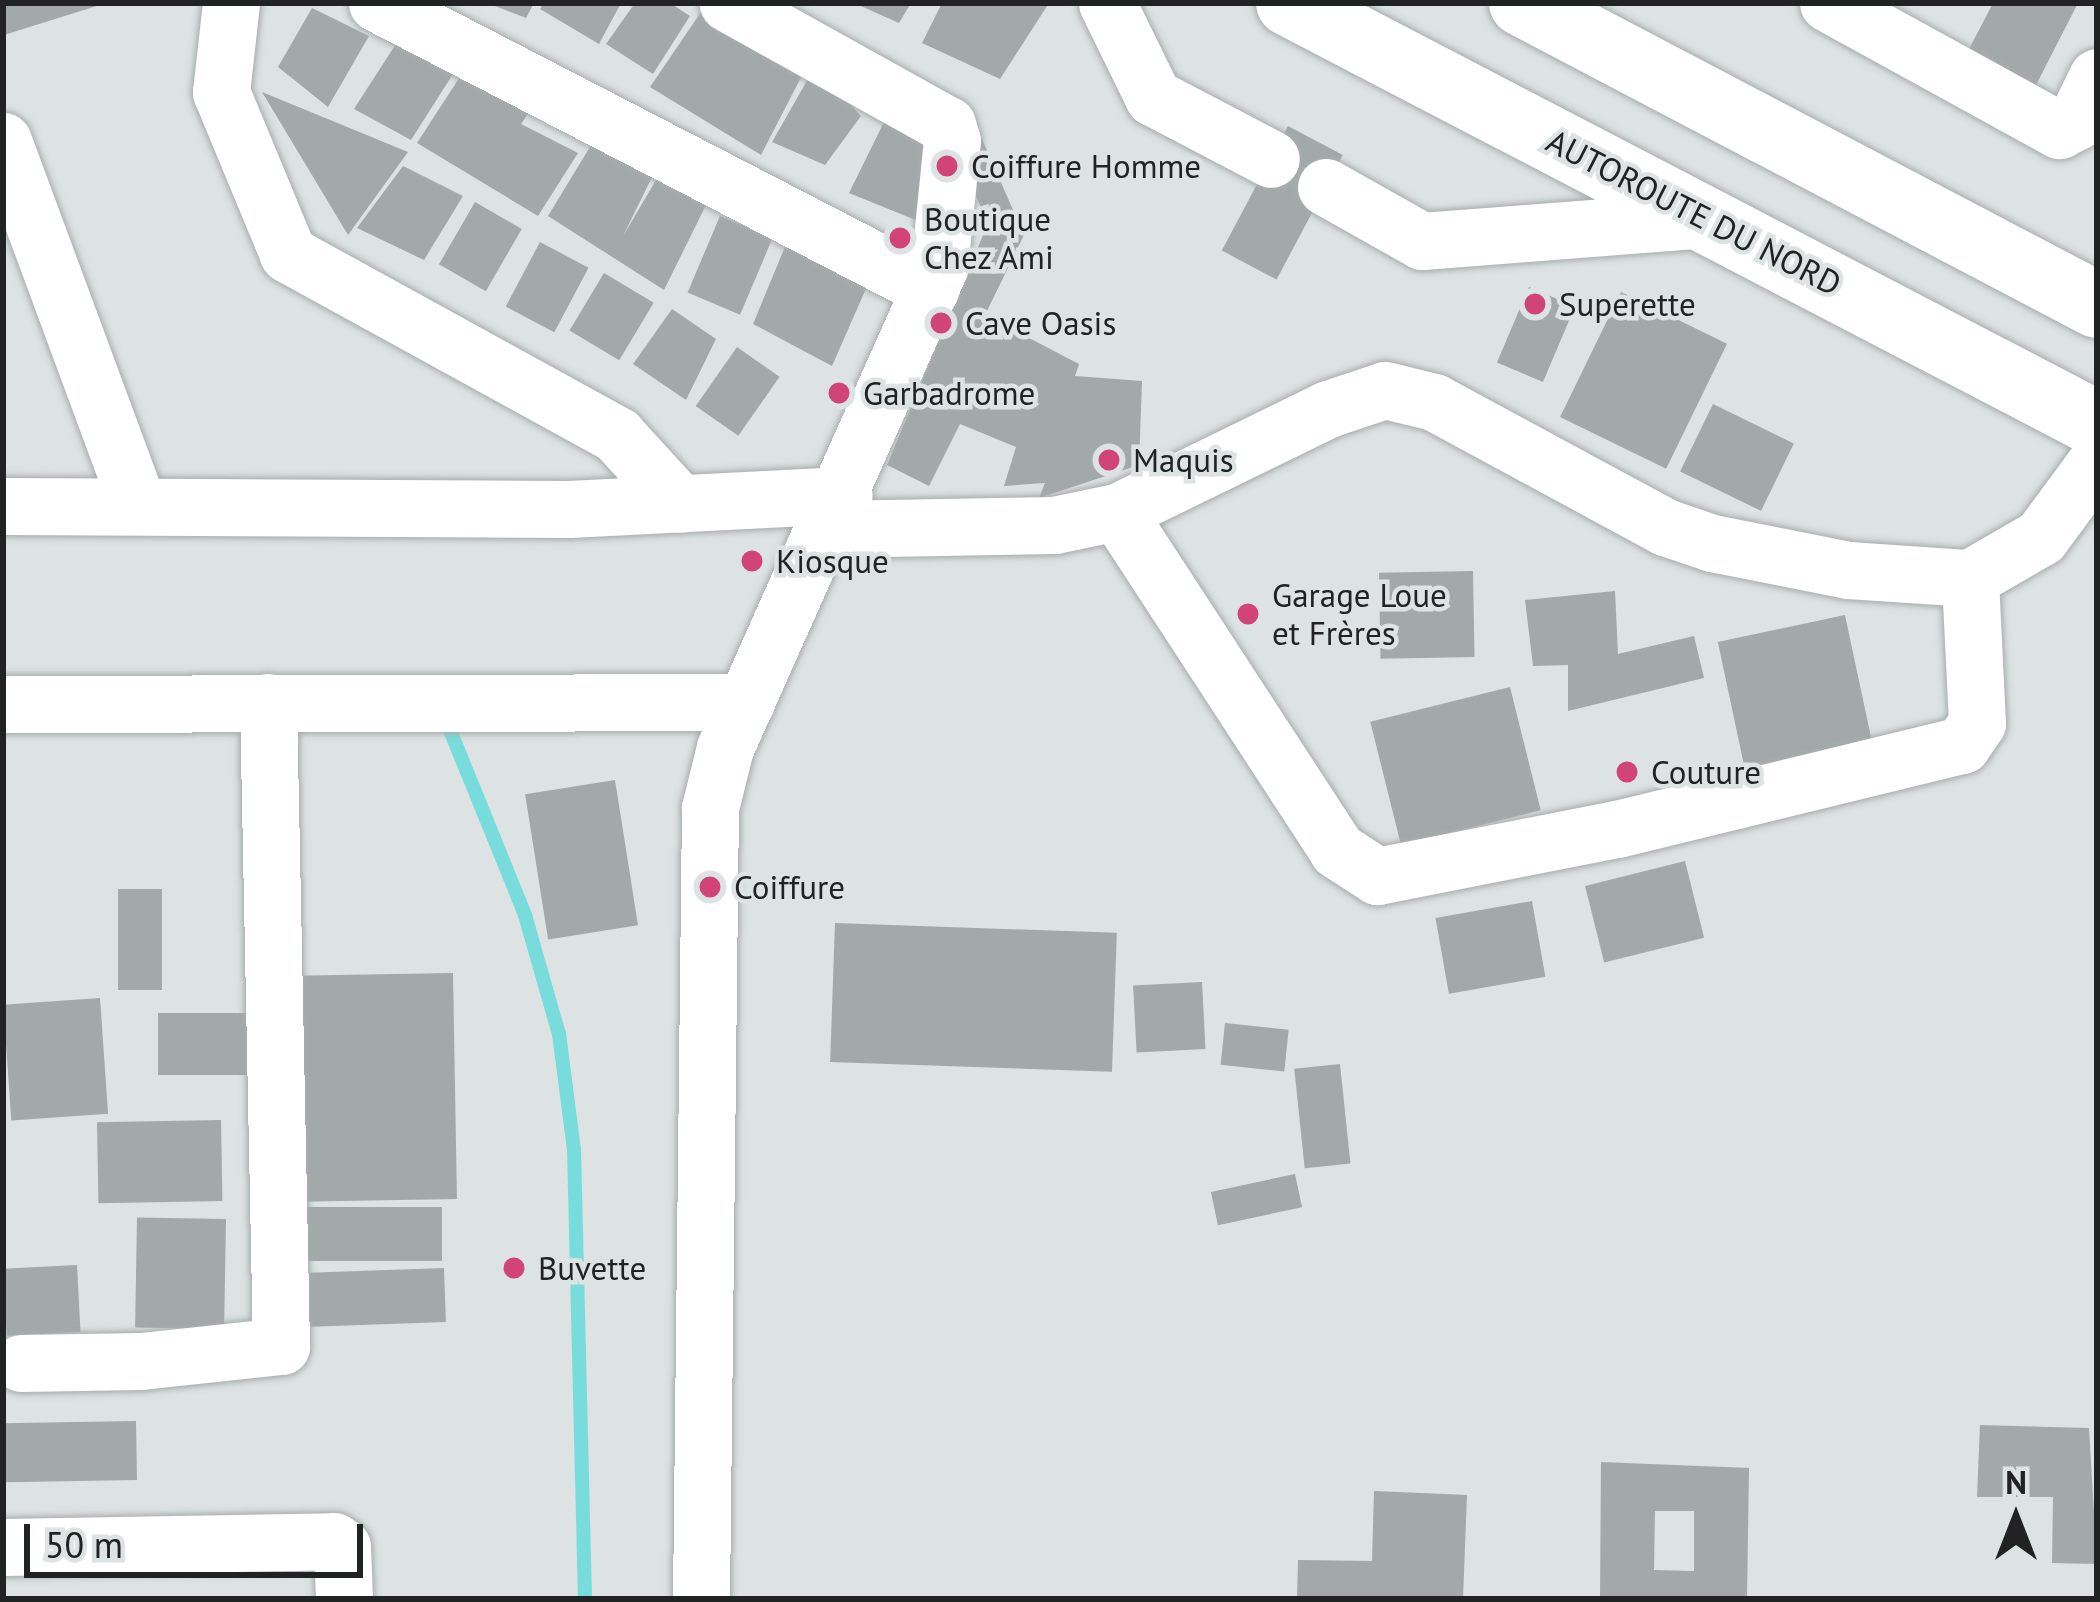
<!DOCTYPE html>
<html>
<head>
<meta charset="utf-8">
<style>
	body { margin:0 }
	#map { position:relative; width:2100px; height:1602px; overflow:hidden; background:#dde2e2; font-family:"PT Sans",sans-serif }
	div>[style] { position:absolute }
	.stream>* { height:14px; margin:-7px; padding:0 7px; transform-origin:7px; border-radius:7px; background:#77dcdb }
	.building>* { inset:0; background:#a3a8a8; transform-origin:0 0 }
	.roads { filter:drop-shadow(0 0 3px #a7acac) drop-shadow(0 0 3px #a7acac) }
	.minor>* { height:57px; margin:-28.5px; padding:0 28.5px; transform-origin:28.5px; border-radius:28.5px; background:#fff }
	.highway>* { height:66px; margin:-33px; padding:0 33px; transform-origin:33px; border-radius:33px; background:#fff }
	.dots>* { width:33px; height:33px; translate:-50% -50%; box-sizing:border-box; border:6px solid #dde2e2; border-radius:50% }
	span { translate:-50% -50%; white-space:nowrap; text-align:center; line-height:1.15; -webkit-text-stroke:9px #dde2e2; paint-order:stroke }
	.poi-label { font-size:33px; color:#212323 }
	.left { translate:0 -50%; text-align:left }
	.street-label { font-size:33px; color:#212323 }
	.frame { position:absolute; inset:0; border:6px solid #212323; pointer-events:none }
	.north { position:absolute; left:1956px; top:1458px; width:120px; height:120px; -webkit-text-stroke:9px #dde2e2; paint-order:stroke; rotate:0deg; font-size:33px; font-weight:700; line-height:48px; text-align:center; color:#212323 }
	.north::after { content:''; display:block; margin:auto; width:42px; height:54px; background:#212323; clip-path:polygon(50% 0,100% 100%,50% 72%,0 100%) }
	.scale { position:absolute; left:24px; top:1524px; width:339px; height:54px; box-sizing:border-box; border:6px solid #212323; border-top:0; padding-left:15px; font-size:36px; line-height:42px; white-space:nowrap; color:#212323; -webkit-text-stroke:9px #dde2e2; paint-order:stroke }
</style>
</head>
<body>
<div id="map">
	<div class="stream">
		<div style="left:450px;top:730px;width:200px;rotate:67.9deg"></div>
		<div style="left:525px;top:915px;width:124px;rotate:74.1deg"></div>
		<div style="left:559px;top:1034px;width:116px;rotate:82.6deg"></div>
		<div style="left:574px;top:1149px;width:450px;rotate:88.6deg"></div>
	</div>
	<div class="building">
		<div style="clip-path:polygon(3px 3px,103px 3px,103px 4px,4px 35px)"></div>
		<div style="clip-path:polygon(487px 3px,534px 3px,526px 18px)"></div>
		<div style="clip-path:polygon(544px 3px,621px 3px,599px 44px,540px 9px)"></div>
		<div style="clip-path:polygon(635px 3px,670px 3px,690px 16px,653px 74px,606px 44px)"></div>
		<div style="clip-path:polygon(854px 3px,911px 3px,899px 23px)"></div>
		<div style="clip-path:polygon(942px 3px,1049px 3px,1000px 79px,922px 43px)"></div>
		<div style="clip-path:polygon(1993px 3px,2078px 3px,2035px 87px,1967px 53px)"></div>
		<div style="clip-path:polygon(312px 8px,369px 36px,328px 107px,278px 67px)"></div>
		<div style="clip-path:polygon(701px 12px,809px 62px,761px 155px,650px 87px)"></div>
		<div style="clip-path:polygon(401px 36px,460px 63px,411px 140px,354px 109px)"></div>
		<div style="clip-path:polygon(816px 65px,861px 116px,825px 165px,772px 142px)"></div>
		<div style="clip-path:polygon(465px 69px,538px 99px,521px 124px,578px 153px,538px 216px,417px 143px)"></div>
		<div style="clip-path:polygon(262px 92px,408px 152px,348px 235px)"></div>
		<div style="clip-path:polygon(890px 110px,950px 148px,918px 221px,849px 193px)"></div>
		<div style="clip-path:polygon(974px 121px,1024px 235px,985px 315px,1079px 364px,1075px 376px,1142px 381px,1139px 465px,1039px 498px,1045px 483px,1004px 486px,1016px 447px,960px 424px,929px 486px,887px 465px,988px 223px,957px 154px)"></div>
		<div style="left:1288px;top:126px;width:62px;height:141px;rotate:28deg"></div>
		<div style="clip-path:polygon(596px 137px,656px 169px,623px 236px,659px 175px,706px 205px,664px 290px,548px 216px)"></div>
		<div style="clip-path:polygon(403px 166px,463px 196px,424px 260px,357px 228px)"></div>
		<div style="left:475px;top:202px;width:54px;height:72px;rotate:30deg"></div>
		<div style="left:720px;top:216px;width:57px;height:83px;rotate:23deg"></div>
		<div style="left:540px;top:242px;width:55px;height:73px;rotate:28deg"></div>
		<div style="clip-path:polygon(787px 242px,868px 284px,832px 366px,753px 324px)"></div>
		<div style="left:604px;top:273px;width:58px;height:67px;rotate:31deg"></div>
		<div style="left:1529px;top:287px;width:50px;height:82px;rotate:23deg"></div>
		<div style="left:1621px;top:292px;width:118px;height:139px;rotate:26deg"></div>
		<div style="clip-path:polygon(672px 309px,716px 339px,686px 400px,633px 364px)"></div>
		<div style="left:737px;top:347px;width:52px;height:72px;rotate:35deg"></div>
		<div style="left:1713px;top:404px;width:90px;height:75px;rotate:26deg"></div>
		<div style="left:1473px;top:571px;width:86px;height:94px;rotate:89deg"></div>
		<div style="clip-path:polygon(1615px 591px,1618px 654px,1694px 636px,1704px 678px,1568px 711px,1568px 665px,1533px 666px,1525px 600px)"></div>
		<div style="left:1845px;top:615px;width:133px;height:130px;rotate:78deg"></div>
		<div style="left:1510px;top:687px;width:127px;height:144px;rotate:76deg"></div>
		<div style="left:615px;top:780px;width:147px;height:91px;rotate:81deg"></div>
		<div style="left:1685px;top:861px;width:79px;height:103px;rotate:76deg"></div>
		<div style="left:118px;top:889px;width:44px;height:101px"></div>
		<div style="left:1532px;top:901px;width:77px;height:98px;rotate:80deg"></div>
		<div style="left:835px;top:923px;width:282px;height:139px;rotate:2deg"></div>
		<div style="left:453px;top:973px;width:226px;height:159px;rotate:89deg"></div>
		<div style="left:1202px;top:982px;width:67px;height:69px;rotate:87deg"></div>
		<div style="left:100px;top:998px;width:116px;height:97px;rotate:86deg"></div>
		<div style="left:158px;top:1013px;width:89px;height:62px"></div>
		<div style="left:1225px;top:1023px;width:64px;height:42px;rotate:6deg"></div>
		<div style="left:1340px;top:1064px;width:100px;height:46px;rotate:84deg"></div>
		<div style="left:221px;top:1120px;width:81px;height:124px;rotate:89deg"></div>
		<div style="left:1295px;top:1174px;width:34px;height:86px;rotate:78deg"></div>
		<div style="left:442px;top:1207px;width:54px;height:140px;rotate:90deg"></div>
		<div style="left:226px;top:1219px;width:110px;height:89px;rotate:91deg"></div>
		<div style="left:77px;top:1265px;width:67px;height:74px;rotate:87deg"></div>
		<div style="left:444px;top:1268px;width:54px;height:141px;rotate:88deg"></div>
		<div style="left:136px;top:1421px;width:59px;height:133px;rotate:89deg"></div>
		<div style="clip-path:polygon(1980px 1425px,2089px 1428px,2097px 1564px,2052px 1563px,2053px 1497px,1977px 1497px)"></div>
		<div style="clip-path:polygon(evenodd,1601px 1462px,1749px 1468px,1747px 1599px,1600px 1599px,1601px 1462px,1655px 1511px,1694px 1511px,1694px 1571px,1654px 1570px,1655px 1511px)"></div>
		<div style="clip-path:polygon(1374px 1491px,1467px 1495px,1463px 1599px,1297px 1599px,1298px 1560px,1372px 1561px)"></div>
	</div>
	<div class="roads">
		<div class="minor">
			<div style="left:231px;top:3px;width:90px;rotate:96.4deg"></div>
			<div style="left:221px;top:92px;width:175px;rotate:67.5deg"></div>
			<div style="left:288px;top:254px;width:376px;rotate:28.8deg"></div>
			<div style="left:617px;top:435px;width:93px;rotate:47.6deg"></div>
			<div style="left:377px;top:3px;width:623px;rotate:27.35deg"></div>
			<div style="left:1107px;top:3px;width:105px;rotate:63.9deg"></div>
			<div style="left:1153px;top:97px;width:133px;rotate:27.7deg"></div>
			<div style="left:1828px;top:3px;width:264px;rotate:28.8deg"></div>
			<div style="left:2059px;top:130px;width:18px;rotate:-27deg"></div>
			<div style="left:2075px;top:122px;width:50px;rotate:-63.9deg"></div>
			<div style="left:3px;top:141px;width:387px;rotate:69.7deg"></div>
			<div style="left:1326px;top:187px;width:110px;rotate:29.4deg"></div>
			<div style="left:1422px;top:241px;width:286px;rotate:-4.4deg"></div>
			<div style="left:3px;top:506px;width:566px;rotate:0.3deg"></div>
			<div style="left:569px;top:509px;width:275px;rotate:-2.9deg"></div>
			<div style="left:1117px;top:512px;width:403px;rotate:56.9deg"></div>
			<div style="left:1337px;top:850px;width:48px;rotate:33deg"></div>
			<div style="left:1377px;top:876px;width:245px;rotate:-11.1deg"></div>
			<div style="left:1617px;top:829px;width:355px;rotate:-13.7deg"></div>
			<div style="left:1962px;top:745px;width:27px;rotate:-56deg"></div>
			<div style="left:1977px;top:723px;width:145px;rotate:-92.8deg"></div>
			<div style="left:828px;top:529px;width:226px;rotate:-1deg"></div>
			<div style="left:1054px;top:525px;width:64px;rotate:-11.7deg"></div>
			<div style="left:1117px;top:512px;width:235px;rotate:-26deg"></div>
			<div style="left:1328px;top:409px;width:60px;rotate:-18.4deg"></div>
			<div style="left:1385px;top:390px;width:50px;rotate:13.8deg"></div>
			<div style="left:1434px;top:402px;width:263px;rotate:28.4deg"></div>
			<div style="left:1665px;top:527px;width:50px;rotate:18.8deg"></div>
			<div style="left:1712px;top:543px;width:139px;rotate:11.2deg"></div>
			<div style="left:1848px;top:570px;width:122px;rotate:3.8deg"></div>
			<div style="left:1970px;top:578px;width:82px;rotate:-30deg"></div>
			<div style="left:2041px;top:537px;width:94px;rotate:-53.6deg"></div>
			<div style="left:3px;top:704px;width:743px;rotate:-0.15deg"></div>
			<div style="left:21px;top:1363px;width:120px;rotate:-1deg"></div>
			<div style="left:141px;top:1361px;width:141px;rotate:-6.1deg"></div>
			<div style="left:281px;top:1346px;width:644px;rotate:-91.16deg"></div>
			<div style="left:3px;top:1547px;width:331px;rotate:-1deg"></div>
			<div style="left:334px;top:1541px;width:10px;rotate:37deg"></div>
			<div style="left:342px;top:1547px;width:52px;rotate:87.8deg"></div>
			<div style="left:701px;top:1599px;width:791px;rotate:-89.35deg"></div>
			<div style="left:710px;top:808px;width:62px;rotate:-76deg"></div>
			<div style="left:725px;top:748px;width:526px;rotate:-65.97deg"></div>
			<div style="left:939px;top:268px;width:128px;rotate:-84.2deg"></div>
			<div style="left:952px;top:141px;width:17px;rotate:-107deg"></div>
			<div style="left:947px;top:125px;width:251px;rotate:-150.9deg"></div>
		</div>
		<div class="highway">
			<div style="left:1289px;top:3px;width:911px;rotate:27.52deg"></div>
			<div style="left:1522px;top:3px;width:649px;rotate:27.71deg"></div>
		</div>
	</div>
	<div class="dots">
		<div style="left:947px;top:166px;background:#d14576"></div>
		<div style="left:900px;top:238px;background:#d14576"></div>
		<div style="left:1535px;top:304px;background:#d14576"></div>
		<div style="left:941px;top:323px;background:#d14576"></div>
		<div style="left:839px;top:393px;background:#d14576"></div>
		<div style="left:1109px;top:460px;background:#d14576"></div>
		<div style="left:752px;top:561px;background:#d14576"></div>
		<div style="left:1248px;top:614px;background:#d14576"></div>
		<div style="left:1627px;top:772px;background:#d14576"></div>
		<div style="left:710px;top:887px;background:#d14576"></div>
		<div style="left:514px;top:1268px;background:#d14576"></div>
	</div>
	<div class="poi-label">
		<span class="left" style="left:971px;top:166px">Coiffure Homme</span>
		<span class="left" style="left:924px;top:238px">Boutique<br>Chez Ami</span>
		<span class="left" style="left:1559px;top:304px">Superette</span>
		<span class="left" style="left:965px;top:323px">Cave Oasis</span>
		<span class="left" style="left:863px;top:393px">Garbadrome</span>
		<span class="left" style="left:1133px;top:460px">Maquis</span>
		<span class="left" style="left:776px;top:561px">Kiosque</span>
		<span class="left" style="left:1272px;top:614px">Garage Loue<br>et Frères</span>
		<span class="left" style="left:1651px;top:772px">Couture</span>
		<span class="left" style="left:734px;top:887px">Coiffure</span>
		<span class="left" style="left:538px;top:1268px">Buvette</span>
	</div>
	<div class="street-label">
		<span style="left:1694px;top:212px;rotate:27deg">AUTOROUTE DU NORD</span>
	</div>
	<div class="frame"></div>
	<div class="north">N</div>
	<div class="scale">50 m</div>
</div>
</body>
</html>
